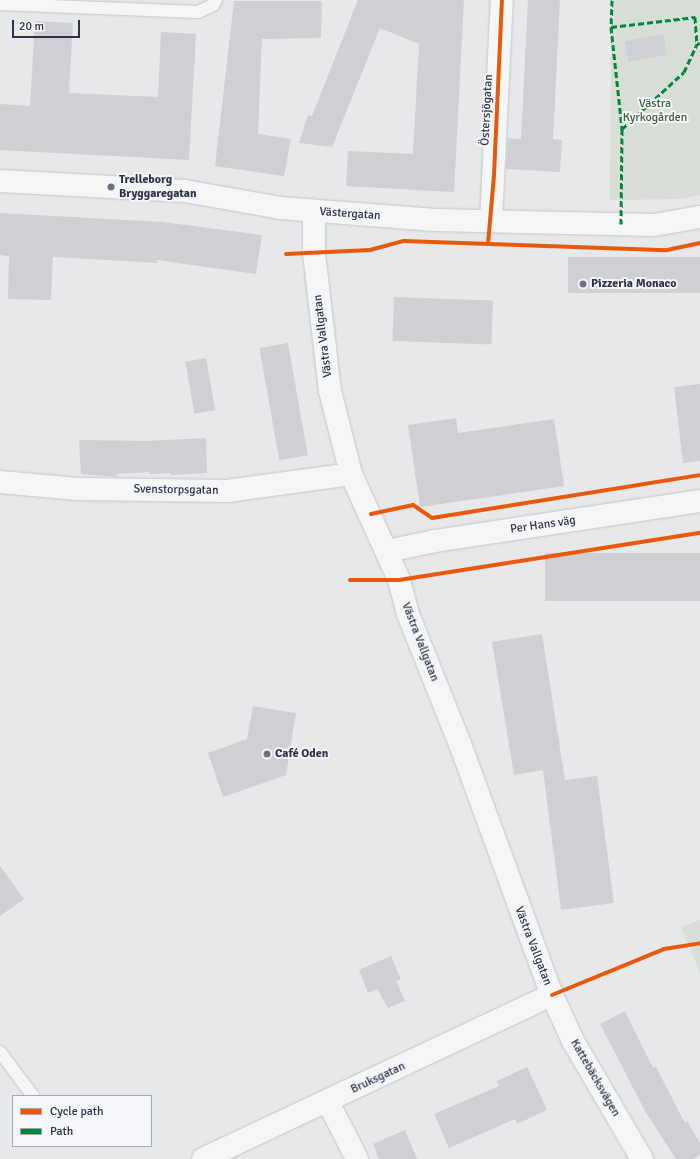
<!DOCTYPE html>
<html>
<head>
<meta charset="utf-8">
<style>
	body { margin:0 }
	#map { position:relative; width:700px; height:1159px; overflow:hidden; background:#e6e8ea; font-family:Signika,sans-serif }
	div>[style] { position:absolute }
	.green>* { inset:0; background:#d6ded6 }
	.building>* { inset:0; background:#ced0d3; transform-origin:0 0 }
	.roads { filter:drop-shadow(0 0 1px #c4c6c8) drop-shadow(0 0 1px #c4c6c8) }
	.service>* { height:12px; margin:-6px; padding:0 6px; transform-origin:6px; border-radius:6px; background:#f5f6f7 }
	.minor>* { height:22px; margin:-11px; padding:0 11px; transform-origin:11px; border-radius:11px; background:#f5f6f7 }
	.tertiary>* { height:22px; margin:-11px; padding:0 11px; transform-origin:11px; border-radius:11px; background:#f5f6f7 }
	.quiet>* { height:3px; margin-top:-1.5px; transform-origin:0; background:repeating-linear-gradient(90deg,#00873e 0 6px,transparent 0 9px) }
	.cycleway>* { height:4px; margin:-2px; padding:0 2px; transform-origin:2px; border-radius:2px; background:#e8590c }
	.dots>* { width:11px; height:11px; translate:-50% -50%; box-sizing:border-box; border:2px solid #f4f6f9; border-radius:50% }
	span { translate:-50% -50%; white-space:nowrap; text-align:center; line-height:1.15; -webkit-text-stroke:4px #f4f6f9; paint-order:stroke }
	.park-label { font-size:12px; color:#3f6138 }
	.street-label { font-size:12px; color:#2b3445 }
	.poi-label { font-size:12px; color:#2b3445; font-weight:700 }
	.left { translate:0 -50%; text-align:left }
	.legend { position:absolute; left:12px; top:1095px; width:140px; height:52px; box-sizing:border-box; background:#f4f6f9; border:1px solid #a4a8b1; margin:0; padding:5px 7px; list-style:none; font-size:12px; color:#2b3445 }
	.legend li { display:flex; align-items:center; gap:8px; height:20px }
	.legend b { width:20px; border:1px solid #a4a8b1 }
	.scale { position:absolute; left:12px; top:20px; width:68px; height:18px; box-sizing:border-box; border:2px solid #2b3445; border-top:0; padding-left:5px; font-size:12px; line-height:14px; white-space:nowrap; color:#2b3445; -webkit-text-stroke:3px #f4f6f9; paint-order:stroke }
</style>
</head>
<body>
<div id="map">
	<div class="green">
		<div style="clip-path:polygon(611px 0,700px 0,700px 195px,680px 199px,610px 200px)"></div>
		<div style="clip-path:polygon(700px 920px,700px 973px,681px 927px)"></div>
	</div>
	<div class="building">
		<div style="clip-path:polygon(358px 0,464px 0,454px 192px,346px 186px,348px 151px,413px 154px,419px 44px,380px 28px,332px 147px,299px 143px,308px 115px,312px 116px)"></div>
		<div style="clip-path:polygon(528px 0,560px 0,553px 139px,562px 140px,560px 172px,506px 169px,508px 138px,521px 139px)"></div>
		<div style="clip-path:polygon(234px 1px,322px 1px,321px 38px,262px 39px,258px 134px,291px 139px,284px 176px,215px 166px)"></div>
		<div style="clip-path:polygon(35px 21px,73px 23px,69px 93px,158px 97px,161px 32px,196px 34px,189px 160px,0 150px,0 104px,30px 106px)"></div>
		<div style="left:663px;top:34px;width:21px;height:39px;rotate:79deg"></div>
		<div style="clip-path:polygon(0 213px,163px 222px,262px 235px,256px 274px,157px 260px,157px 263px,53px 257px,51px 300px,8px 299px,9px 256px,0 255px)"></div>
		<div style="left:700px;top:257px;width:36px;height:132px;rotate:90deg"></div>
		<div style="left:394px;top:297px;width:99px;height:44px;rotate:2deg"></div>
		<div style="left:288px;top:343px;width:114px;height:29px;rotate:80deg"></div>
		<div style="left:206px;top:358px;width:53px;height:21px;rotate:80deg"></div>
		<div style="clip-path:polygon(700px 384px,700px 461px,683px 463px,674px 387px)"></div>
		<div style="clip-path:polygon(456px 418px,458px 433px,554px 419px,564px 486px,420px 507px,408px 425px)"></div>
		<div style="clip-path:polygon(206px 438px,207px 473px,171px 475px,171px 473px,149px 474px,149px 472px,117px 474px,116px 477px,81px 474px,79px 440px,147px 441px)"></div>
		<div style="left:700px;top:553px;width:48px;height:155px;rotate:90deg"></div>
		<div style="clip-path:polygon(542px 634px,565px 780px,597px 776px,614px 903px,561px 910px,543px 770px,514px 775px,492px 642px)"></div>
		<div style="clip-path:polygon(253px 706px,296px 713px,286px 775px,223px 797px,208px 753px,247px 739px)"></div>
		<div style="clip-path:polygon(0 866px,24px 899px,0 916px)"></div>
		<div style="clip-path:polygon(391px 956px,401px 979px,396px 981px,405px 1001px,388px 1008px,377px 989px,368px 993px,359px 970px)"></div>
		<div style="clip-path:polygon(625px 1011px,653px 1068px,656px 1067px,685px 1123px,687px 1121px,700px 1143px,700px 1155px,693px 1159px,676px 1159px,645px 1111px,600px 1024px)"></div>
		<div style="clip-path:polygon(527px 1067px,547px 1110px,517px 1124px,515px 1119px,449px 1148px,434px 1114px,499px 1086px,497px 1081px)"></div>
		<div style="clip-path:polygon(405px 1130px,417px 1159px,379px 1159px,373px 1144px)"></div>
	</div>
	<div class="roads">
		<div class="service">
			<div style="left:0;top:4px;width:198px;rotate:2.3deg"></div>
			<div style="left:198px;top:12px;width:17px;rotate:-25deg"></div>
			<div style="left:213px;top:5px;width:6px;rotate:-59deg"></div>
			<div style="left:0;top:1052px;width:55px;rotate:53.1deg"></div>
		</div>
		<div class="minor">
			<div style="left:314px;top:211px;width:42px;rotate:90deg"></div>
			<div style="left:314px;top:253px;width:139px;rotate:83.4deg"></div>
			<div style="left:330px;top:391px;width:86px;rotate:75.8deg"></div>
			<div style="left:351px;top:474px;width:116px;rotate:65.6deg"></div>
			<div style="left:399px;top:580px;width:35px;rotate:75deg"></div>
			<div style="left:408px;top:614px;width:140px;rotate:68.2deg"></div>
			<div style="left:460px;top:744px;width:267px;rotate:69.9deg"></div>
			<div style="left:552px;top:995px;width:51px;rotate:65.5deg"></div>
			<div style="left:573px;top:1041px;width:137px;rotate:59.7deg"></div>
			<div style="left:491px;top:221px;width:221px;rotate:-87.2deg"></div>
			<div style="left:0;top:482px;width:78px;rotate:5.1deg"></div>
			<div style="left:78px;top:489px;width:149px;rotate:0.8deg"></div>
			<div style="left:227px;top:491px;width:125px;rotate:-7.8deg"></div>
			<div style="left:387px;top:551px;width:49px;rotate:-11.8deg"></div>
			<div style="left:435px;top:541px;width:268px;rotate:-8.6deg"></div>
			<div style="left:328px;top:1102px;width:64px;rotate:63deg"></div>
			<div style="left:203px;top:1159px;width:386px;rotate:-25.2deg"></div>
		</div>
		<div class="tertiary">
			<div style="left:0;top:181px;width:185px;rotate:3.1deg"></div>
			<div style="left:185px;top:191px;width:97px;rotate:10.1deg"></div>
			<div style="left:280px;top:208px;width:156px;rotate:4.4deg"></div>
			<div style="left:436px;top:220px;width:218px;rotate:1.3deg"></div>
			<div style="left:654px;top:225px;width:47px;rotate:-9.9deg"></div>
		</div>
	</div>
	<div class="quiet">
		<div style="left:612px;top:0;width:27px;rotate:92deg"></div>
		<div style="left:611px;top:27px;width:85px;rotate:-6.8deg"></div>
		<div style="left:695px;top:17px;width:27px;rotate:86deg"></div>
		<div style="left:697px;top:44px;width:3px;rotate:-18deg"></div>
		<div style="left:611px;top:27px;width:103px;rotate:83.8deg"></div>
		<div style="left:622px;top:129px;width:95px;rotate:90.6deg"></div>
		<div style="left:622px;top:129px;width:84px;rotate:-42.6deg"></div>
		<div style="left:684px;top:72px;width:31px;rotate:-65deg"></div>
	</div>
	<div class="cycleway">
		<div style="left:488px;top:244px;width:69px;rotate:-85deg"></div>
		<div style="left:494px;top:175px;width:175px;rotate:-87.4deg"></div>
		<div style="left:286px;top:254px;width:84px;rotate:-2.7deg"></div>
		<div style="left:370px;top:250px;width:35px;rotate:-15deg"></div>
		<div style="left:404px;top:241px;width:263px;rotate:2deg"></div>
		<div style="left:667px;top:250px;width:34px;rotate:-12deg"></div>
		<div style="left:371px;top:514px;width:43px;rotate:-12.1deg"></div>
		<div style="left:413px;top:505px;width:23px;rotate:34deg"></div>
		<div style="left:432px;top:518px;width:271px;rotate:-9.1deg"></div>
		<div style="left:350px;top:580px;width:49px"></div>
		<div style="left:399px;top:580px;width:305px;rotate:-8.9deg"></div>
		<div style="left:552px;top:995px;width:121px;rotate:-22.3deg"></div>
		<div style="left:664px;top:949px;width:36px;rotate:-9deg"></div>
	</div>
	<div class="dots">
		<div style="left:111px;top:187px;background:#6c737f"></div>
		<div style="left:583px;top:284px;background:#6c737f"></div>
		<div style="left:267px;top:754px;background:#6c737f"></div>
	</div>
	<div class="park-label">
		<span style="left:655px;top:111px">Västra<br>Kyrkogården</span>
	</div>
	<div class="street-label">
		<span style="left:487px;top:110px;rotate:-87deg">Östersjögatan</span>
		<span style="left:350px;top:214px;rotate:4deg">Västergatan</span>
		<span style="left:323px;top:336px;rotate:-97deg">Västra Vallgatan</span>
		<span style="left:176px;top:490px;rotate:1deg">Svenstorpsgatan</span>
		<span style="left:543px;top:525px;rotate:-8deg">Per Hans väg</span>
		<span style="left:420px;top:642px;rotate:69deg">Västra Vallgatan</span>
		<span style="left:533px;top:946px;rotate:69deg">Västra Vallgatan</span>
		<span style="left:378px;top:1078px;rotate:-25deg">Bruksgatan</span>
		<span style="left:595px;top:1078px;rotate:60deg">Kattebäcksvägen</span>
	</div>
	<div class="poi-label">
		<span class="left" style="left:119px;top:187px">Trelleborg<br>Bryggaregatan</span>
		<span class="left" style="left:591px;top:284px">Pizzeria Monaco</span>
		<span class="left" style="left:275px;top:754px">Café Oden</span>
	</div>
	<ul class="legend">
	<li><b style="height:5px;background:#e8590c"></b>Cycle path</li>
	<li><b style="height:5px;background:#00873e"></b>Path</li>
	</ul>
	<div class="scale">20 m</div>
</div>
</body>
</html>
